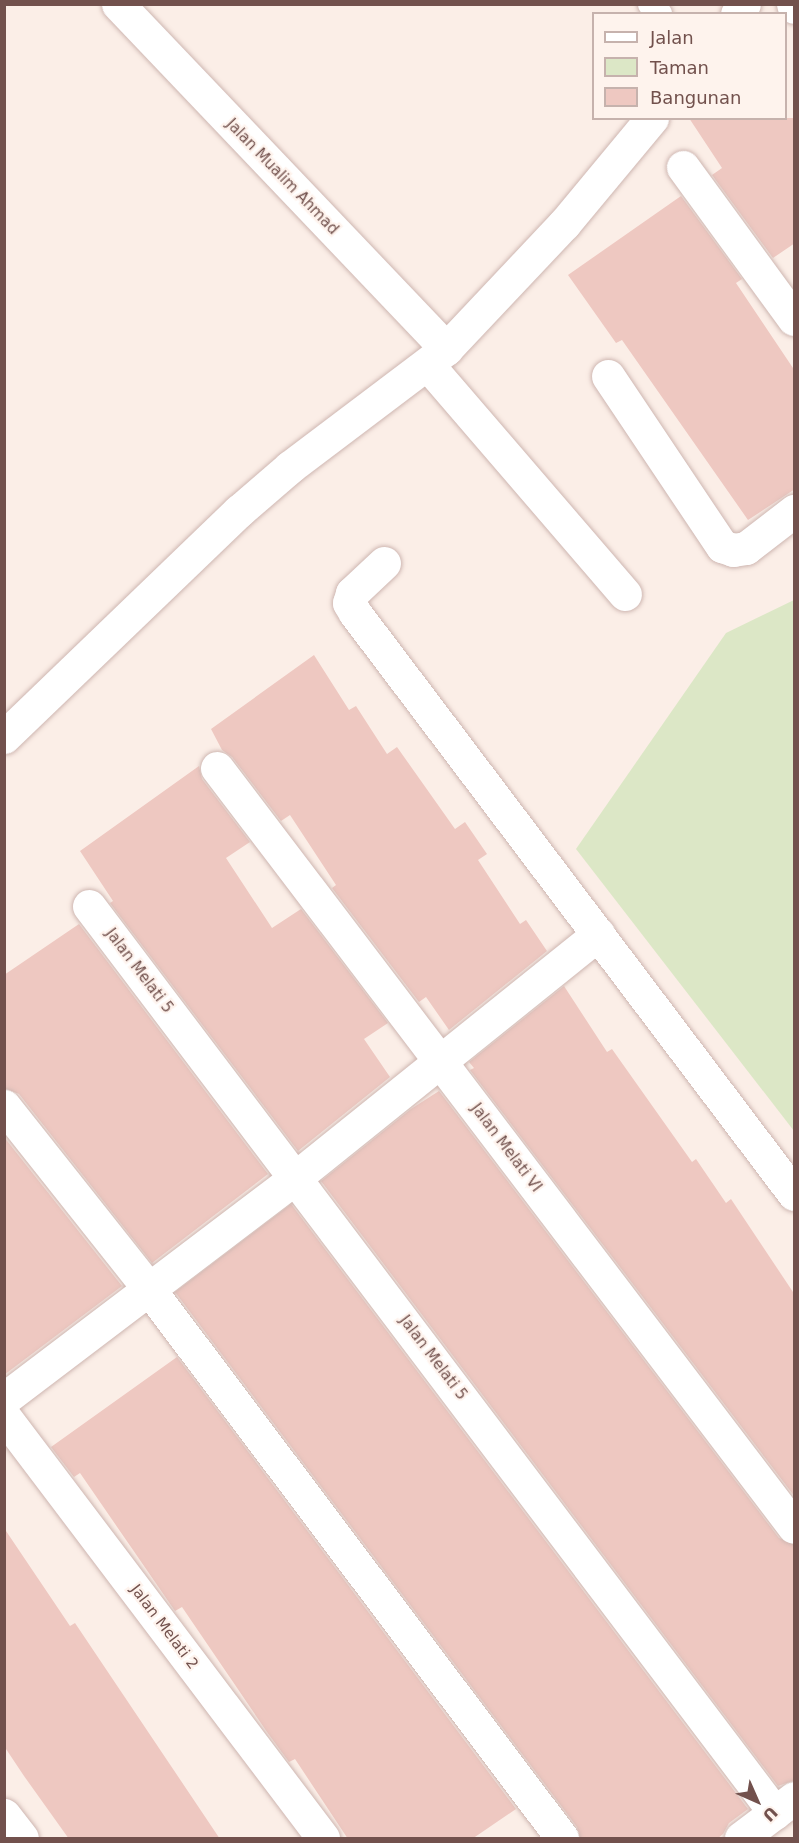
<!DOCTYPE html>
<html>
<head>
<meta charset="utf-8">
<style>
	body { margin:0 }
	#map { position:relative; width:799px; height:1843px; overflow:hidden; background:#fbeee7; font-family:"DejaVu Sans",sans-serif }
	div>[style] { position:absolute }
	.green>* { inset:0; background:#dce7c6 }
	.building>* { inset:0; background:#eec8c1 }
	.roads { filter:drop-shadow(0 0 2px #ceb6b1) drop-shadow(0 0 2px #ceb6b1) }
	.service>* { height:26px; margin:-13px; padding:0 13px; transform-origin:13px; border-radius:13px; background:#fff }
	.minor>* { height:33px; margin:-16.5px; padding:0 16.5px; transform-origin:16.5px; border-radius:16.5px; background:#fff }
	span { translate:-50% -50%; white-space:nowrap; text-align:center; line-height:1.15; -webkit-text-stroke:4.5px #fef3ed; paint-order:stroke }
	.street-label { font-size:15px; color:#72514d }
	.frame { position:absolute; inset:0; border:6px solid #72514d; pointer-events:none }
	.legend { position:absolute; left:592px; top:12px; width:195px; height:108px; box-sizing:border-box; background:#fef3ed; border:2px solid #c6b2ad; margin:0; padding:8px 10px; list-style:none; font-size:18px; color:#72514d }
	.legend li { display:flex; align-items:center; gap:12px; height:30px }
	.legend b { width:30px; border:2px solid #c6b2ad }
	.north { position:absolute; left:727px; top:1771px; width:60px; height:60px; -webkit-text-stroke:4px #fef3ed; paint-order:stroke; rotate:135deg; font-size:16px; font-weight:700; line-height:24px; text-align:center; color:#72514d }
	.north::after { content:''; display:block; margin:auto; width:21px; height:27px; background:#72514d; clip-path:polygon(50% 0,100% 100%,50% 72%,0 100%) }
</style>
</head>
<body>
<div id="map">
	<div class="green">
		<div style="clip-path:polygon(794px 600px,794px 1131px,576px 849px,726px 633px)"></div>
	</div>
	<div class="building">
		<div style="clip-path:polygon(689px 118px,795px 118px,795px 243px,773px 258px,712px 175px,722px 168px)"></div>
		<div style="clip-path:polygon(681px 196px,742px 279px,736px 283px,795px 371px,795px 489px,748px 520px,622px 340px,616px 343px,568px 275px)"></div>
		<div style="clip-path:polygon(314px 655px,349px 710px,356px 706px,387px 754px,397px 747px,455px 829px,465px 822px,487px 854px,478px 860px,520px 924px,526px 920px,547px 951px,449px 1030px,426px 997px,419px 1002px,332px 888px,336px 885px,290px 815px,281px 821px,232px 757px,222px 750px,211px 729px)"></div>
		<div style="clip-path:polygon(199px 766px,202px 779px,250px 842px,226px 858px,272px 928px,301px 909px,388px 1023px,364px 1039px,390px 1077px,298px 1151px,110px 903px,113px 901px,80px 851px)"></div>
		<div style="clip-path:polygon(79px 924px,268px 1174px,152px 1263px,19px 1094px,4px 1088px,4px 975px)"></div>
		<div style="clip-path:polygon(564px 986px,607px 1052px,612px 1049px,692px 1162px,696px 1159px,726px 1203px,731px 1199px,795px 1295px,795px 1497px,470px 1070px,474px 1068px,469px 1062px)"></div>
		<div style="clip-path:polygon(439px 1091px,779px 1538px,795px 1545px,795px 1780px,778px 1786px,321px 1181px,411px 1109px)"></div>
		<div style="clip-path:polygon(4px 1137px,122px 1286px,4px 1375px)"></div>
		<div style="clip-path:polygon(291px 1204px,748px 1809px,729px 1823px,723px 1834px,717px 1839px,580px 1839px,577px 1827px,175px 1292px)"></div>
		<div style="clip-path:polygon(177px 1357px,516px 1809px,472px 1839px,348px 1839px,295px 1759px,289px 1762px,267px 1732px,182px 1607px,175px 1611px,80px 1473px,74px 1477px,51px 1447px)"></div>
		<div style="clip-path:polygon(4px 1528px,70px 1626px,75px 1623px,220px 1839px,69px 1839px,24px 1776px,4px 1746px)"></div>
	</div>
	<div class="roads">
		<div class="service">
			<div style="left:651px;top:4px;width:13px;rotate:51deg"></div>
		</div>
		<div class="minor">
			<div style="left:118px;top:4px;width:476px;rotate:46.4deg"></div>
			<div style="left:793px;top:4px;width:3px;rotate:72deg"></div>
			<div style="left:737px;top:14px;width:12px;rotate:-55deg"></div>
			<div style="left:683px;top:167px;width:188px;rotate:53.9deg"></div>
			<div style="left:428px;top:365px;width:302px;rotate:49.3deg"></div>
			<div style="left:608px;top:376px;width:205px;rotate:56.2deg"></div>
			<div style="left:722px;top:546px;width:12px;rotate:20deg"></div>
			<div style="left:733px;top:550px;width:13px;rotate:-9deg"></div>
			<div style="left:746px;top:548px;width:61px;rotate:-37.6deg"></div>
			<div style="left:384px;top:563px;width:44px;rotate:136.8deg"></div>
			<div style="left:352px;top:593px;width:10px;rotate:107deg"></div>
			<div style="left:349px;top:603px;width:12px;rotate:59deg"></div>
			<div style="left:355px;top:613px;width:728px;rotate:52.93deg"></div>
			<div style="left:4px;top:737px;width:326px;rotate:-43.9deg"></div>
			<div style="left:239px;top:511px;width:67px;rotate:-40.8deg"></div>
			<div style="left:290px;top:467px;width:196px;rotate:-37.1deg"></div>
			<div style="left:446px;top:349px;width:172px;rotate:-46.7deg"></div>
			<div style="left:564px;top:224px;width:138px;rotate:-50.3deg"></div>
			<div style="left:217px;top:768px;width:953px;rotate:52.76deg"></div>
			<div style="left:89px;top:906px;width:1137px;rotate:52.9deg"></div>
			<div style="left:4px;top:1106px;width:233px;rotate:51.6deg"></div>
			<div style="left:149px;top:1289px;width:687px;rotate:53.05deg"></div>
			<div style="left:4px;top:1399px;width:367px;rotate:-37.2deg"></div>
			<div style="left:296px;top:1177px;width:388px;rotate:-38.8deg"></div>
			<div style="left:4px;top:1416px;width:529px;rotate:52.91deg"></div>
			<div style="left:4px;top:1815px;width:29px;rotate:52deg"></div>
			<div style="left:741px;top:1838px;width:66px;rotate:-37deg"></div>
		</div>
	</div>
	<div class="street-label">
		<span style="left:282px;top:177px;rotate:46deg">Jalan Mualim Ahmad</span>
		<span style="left:139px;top:971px;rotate:53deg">Jalan Melati 5</span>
		<span style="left:506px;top:1148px;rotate:53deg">Jalan Melati VI</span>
		<span style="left:433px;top:1358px;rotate:53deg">Jalan Melati 5</span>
		<span style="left:164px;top:1627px;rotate:53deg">Jalan Melati 2</span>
	</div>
	<div class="frame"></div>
	<ul class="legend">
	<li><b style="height:8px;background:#fff"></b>Jalan</li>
	<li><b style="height:16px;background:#dce7c6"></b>Taman</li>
	<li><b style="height:16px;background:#eec8c1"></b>Bangunan</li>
	</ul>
	<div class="north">U</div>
</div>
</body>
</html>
